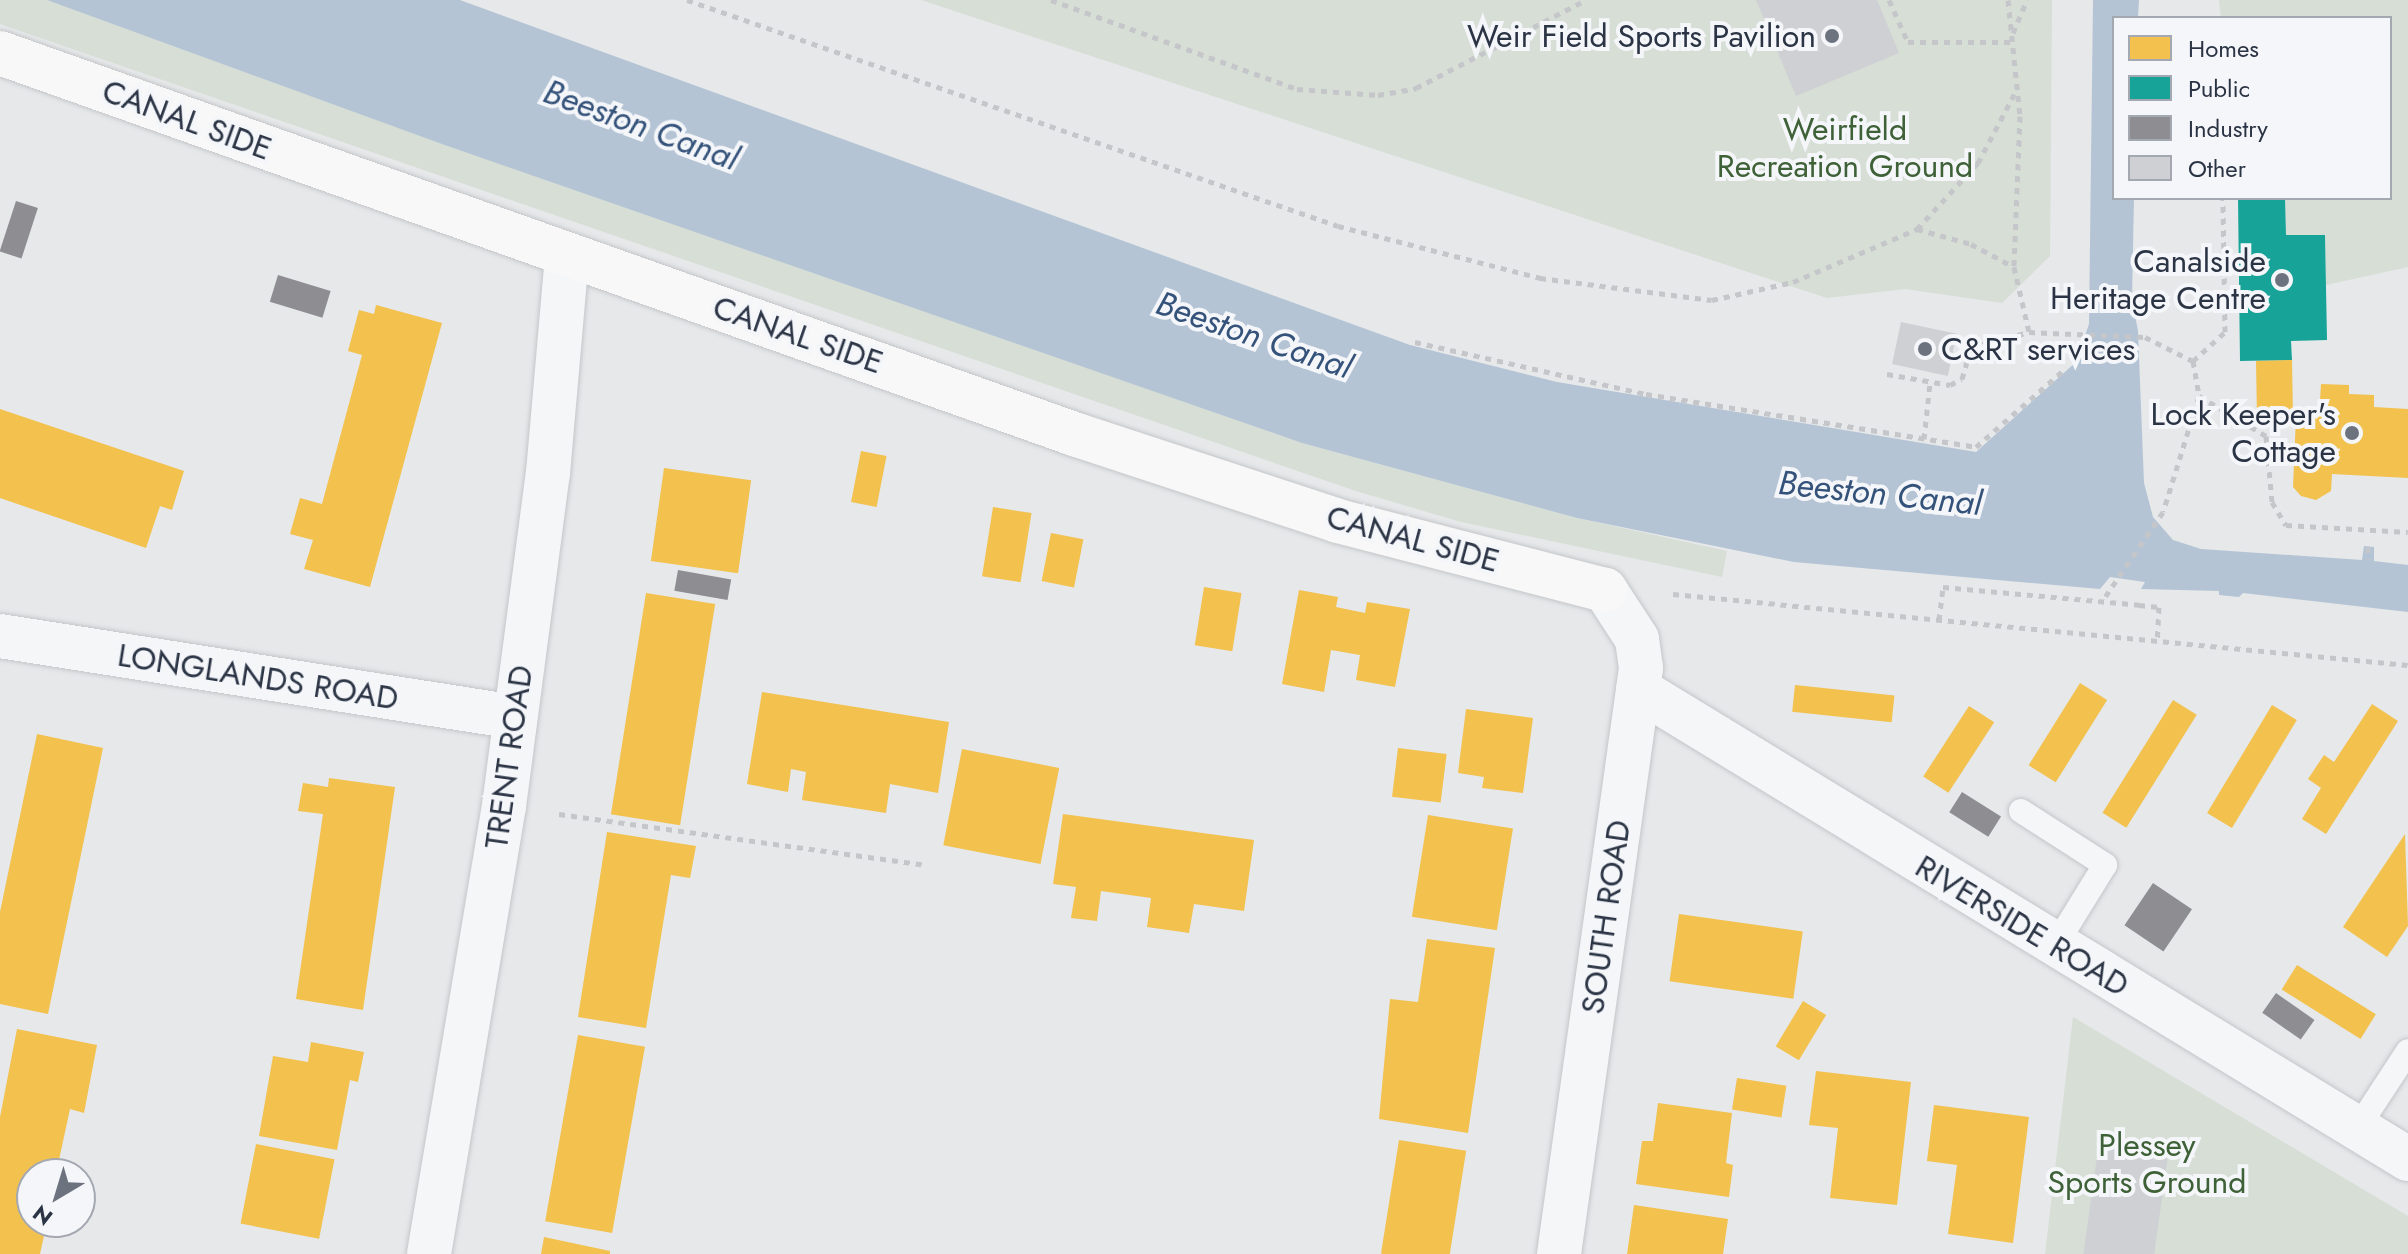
<!DOCTYPE html>
<html>
<head>
<meta charset="utf-8">
<style>
	body { margin:0 }
	#map { position:relative; width:2408px; height:1254px; overflow:hidden; background:#e6e8ea; font-family:Jost,sans-serif }
	div>[style] { position:absolute }
	.green>* { inset:0; background:#d6ded6 }
	.water>* { inset:0; background:#b4c4d5 }
	.homes>* { inset:0; background:#f2c14e; transform-origin:0 0 }
	.public>* { inset:0; background:#17a398 }
	.industry>* { inset:0; background:#8d8d92; transform-origin:0 0 }
	.building>* { inset:0; background:#ced0d3; transform-origin:0 0 }
	.path>* { height:5px; margin-top:-2.5px; transform-origin:0; background:repeating-linear-gradient(90deg,#c5c6ca 0 6px,transparent 0 12px) }
	.roads { filter:drop-shadow(0 0 2px #c4c6c8) drop-shadow(0 0 2px #c4c6c8) }
	.lane>* { height:24px; margin:-12px; padding:0 12px; transform-origin:12px; border-radius:12px; background:#f5f6f7 }
	.street>* { height:44px; margin:-22px; padding:0 22px; transform-origin:22px; border-radius:22px; background:#f5f6f7 }
	.secondary>* { height:44px; margin:-22px; padding:0 22px; transform-origin:22px; border-radius:22px; background:#f8f8f8 }
	.dots>* { width:22px; height:22px; translate:-50% -50%; box-sizing:border-box; border:4px solid #f4f6f9; border-radius:50% }
	span { translate:-50% -50%; white-space:nowrap; text-align:center; line-height:1.15; -webkit-text-stroke:8px #f4f6f9; paint-order:stroke }
	.poi-label { font-size:32px; color:#2b3445 }
	.right { translate:-100% -50%; text-align:right }
	.left { translate:0 -50%; text-align:left }
	.street-label { font-size:32px; color:#2b3445 }
	.park-label { font-size:32px; color:#3f6138 }
	.water-label { font-size:34px; color:#34527a; font-style:italic }
	.legend { position:absolute; left:2112px; top:16px; width:280px; height:184px; box-sizing:border-box; background:#f4f6f9; border:2px solid #a4a8b1; margin:0; padding:10px 14px; list-style:none; font-size:24px; color:#2b3445 }
	.legend li { display:flex; align-items:center; gap:16px; height:40px }
	.legend b { width:40px; border:2px solid #a4a8b1 }
	.north { position:absolute; left:16px; top:1158px; width:80px; height:80px; box-sizing:border-box; background:#f4f6f9; border:2px solid #a4a8b1; border-radius:50%; rotate:218deg; font-size:22px; font-weight:700; line-height:32px; text-align:center; color:#2b3445 }
	.north::after { content:''; display:block; margin:auto; width:28px; height:36px; background:#6c737f; clip-path:polygon(50% 0,100% 100%,50% 72%,0 100%) }
</style>
</head>
<body>
<div id="map">
	<div class="green">
		<div style="clip-path:polygon(0 0,47px 0,1302px 443px,1577px 518px,1727px 551px,1722px 577px,1461px 522px,1356px 491px,0 24px)"></div>
		<div style="clip-path:polygon(921px 0,2052px 0,2050px 256px,2002px 303px,1905px 289px,1827px 298px)"></div>
		<div style="clip-path:polygon(2219px 0,2408px 0,2408px 267px,2326px 285px,2325px 235px,2286px 235px,2285px 198px,2390px 198px,2390px 18px,2221px 18px)"></div>
		<div style="clip-path:polygon(2073px 1017px,2408px 1216px,2408px 1254px,2045px 1254px)"></div>
	</div>
	<div class="water">
		<div style="clip-path:polygon(47px 0,460px 0,1410px 345px,1557px 382px,1976px 452px,2076px 362px,2089px 324px,2093px 0,2139px 0,2138px 18px,2114px 18px,2114px 198px,2134px 198px,2132px 299px,2138px 331px,2144px 483px,2153px 517px,2173px 540px,2201px 549px,2362px 560px,2364px 546px,2374px 547px,2374px 561px,2408px 565px,2408px 612px,2243px 593px,2239px 597px,2219px 595px,2219px 591px,2141px 589px,2145px 582px,2110px 577px,2100px 589px,1794px 562px,1577px 518px,1302px 443px,442px 144px)"></div>
	</div>
	<div class="homes">
		<div style="clip-path:polygon(376px 305px,442px 323px,370px 587px,304px 569px,313px 540px,290px 534px,300px 498px,322px 504px,362px 355px,348px 351px,359px 310px,374px 314px)"></div>
		<div style="left:2292px;top:360px;width:51px;height:36px;rotate:89deg"></div>
		<div style="clip-path:polygon(2321px 384px,2349px 385px,2349px 394px,2374px 395px,2374px 407px,2408px 409px,2408px 478px,2332px 474px,2331px 491px,2316px 500px,2301px 496px,2293px 487px,2296px 416px,2319px 417px)"></div>
		<div style="clip-path:polygon(0 409px,184px 471px,172px 510px,160px 506px,146px 548px,0 498px)"></div>
		<div style="left:861px;top:451px;width:26px;height:52px;rotate:11deg"></div>
		<div style="left:664px;top:468px;width:88px;height:94px;rotate:8deg"></div>
		<div style="left:993px;top:507px;width:39px;height:70px;rotate:9deg"></div>
		<div style="left:1051px;top:533px;width:33px;height:49px;rotate:11deg"></div>
		<div style="left:1204px;top:587px;width:38px;height:59px;rotate:9deg"></div>
		<div style="clip-path:polygon(1299px 590px,1338px 597px,1336px 607px,1365px 613px,1367px 602px,1410px 609px,1395px 687px,1356px 680px,1360px 655px,1331px 650px,1324px 692px,1282px 684px)"></div>
		<div style="left:646px;top:593px;width:70px;height:224px;rotate:9deg"></div>
		<div style="left:2080px;top:683px;width:32px;height:97px;rotate:32deg"></div>
		<div style="left:1795px;top:685px;width:100px;height:27px;rotate:6deg"></div>
		<div style="clip-path:polygon(762px 692px,949px 722px,938px 793px,890px 784px,886px 813px,802px 800px,806px 772px,791px 769px,788px 792px,747px 784px)"></div>
		<div style="left:2173px;top:700px;width:28px;height:133px;rotate:32deg"></div>
		<div style="clip-path:polygon(2372px 704px,2398px 721px,2326px 834px,2302px 819px,2321px 788px,2308px 779px,2324px 755px,2334px 762px)"></div>
		<div style="left:2272px;top:705px;width:29px;height:126px;rotate:31deg"></div>
		<div style="left:1969px;top:706px;width:30px;height:84px;rotate:33deg"></div>
		<div style="clip-path:polygon(1466px 709px,1533px 718px,1523px 793px,1482px 788px,1484px 777px,1458px 773px)"></div>
		<div style="clip-path:polygon(37px 734px,103px 748px,48px 1014px,0 1004px,0 912px)"></div>
		<div style="left:1398px;top:748px;width:49px;height:49px;rotate:7deg"></div>
		<div style="left:962px;top:749px;width:99px;height:98px;rotate:11deg"></div>
		<div style="clip-path:polygon(329px 778px,395px 787px,363px 1010px,296px 999px,323px 814px,298px 811px,303px 783px,328px 787px)"></div>
		<div style="clip-path:polygon(1063px 814px,1254px 840px,1244px 911px,1194px 904px,1189px 933px,1147px 927px,1151px 898px,1101px 891px,1097px 921px,1071px 918px,1076px 887px,1053px 884px)"></div>
		<div style="left:1428px;top:815px;width:86px;height:103px;rotate:9deg"></div>
		<div style="clip-path:polygon(607px 832px,696px 846px,690px 878px,671px 875px,646px 1028px,578px 1017px)"></div>
		<div style="clip-path:polygon(2405px 834px,2408px 926px,2387px 957px,2343px 927px)"></div>
		<div style="left:1679px;top:914px;width:125px;height:68px;rotate:8deg"></div>
		<div style="clip-path:polygon(1427px 939px,1495px 948px,1468px 1133px,1379px 1119px,1390px 999px,1418px 1002px)"></div>
		<div style="left:2297px;top:965px;width:93px;height:29px;rotate:32deg"></div>
		<div style="left:1803px;top:1001px;width:27px;height:53px;rotate:31deg"></div>
		<div style="clip-path:polygon(17px 1029px,97px 1045px,84px 1113px,70px 1109px,56px 1174px,32px 1174px,32px 1222px,47px 1222px,40px 1254px,0 1254px,0 1117px)"></div>
		<div style="left:578px;top:1035px;width:68px;height:189px;rotate:10deg"></div>
		<div style="clip-path:polygon(311px 1042px,364px 1052px,358px 1082px,350px 1080px,337px 1150px,259px 1136px,273px 1056px,308px 1062px)"></div>
		<div style="clip-path:polygon(1816px 1071px,1911px 1082px,1897px 1205px,1830px 1198px,1838px 1128px,1809px 1125px)"></div>
		<div style="left:1737px;top:1078px;width:50px;height:32px;rotate:9deg"></div>
		<div style="clip-path:polygon(1658px 1103px,1732px 1113px,1726px 1163px,1733px 1165px,1729px 1197px,1636px 1184px,1642px 1141px,1653px 1141px)"></div>
		<div style="clip-path:polygon(1934px 1105px,2029px 1117px,2013px 1243px,1948px 1234px,1957px 1165px,1927px 1161px)"></div>
		<div style="left:1399px;top:1140px;width:68px;height:115px;rotate:9deg"></div>
		<div style="left:256px;top:1144px;width:80px;height:81px;rotate:11deg"></div>
		<div style="clip-path:polygon(1634px 1205px,1728px 1219px,1723px 1254px,1627px 1254px)"></div>
		<div style="clip-path:polygon(544px 1237px,610px 1251px,610px 1254px,541px 1254px)"></div>
	</div>
	<div class="public">
		<div style="clip-path:polygon(2238px 198px,2285px 198px,2286px 235px,2325px 235px,2327px 340px,2291px 341px,2292px 360px,2240px 361px)"></div>
	</div>
	<div class="industry">
		<div style="left:16px;top:201px;width:23px;height:53px;rotate:18deg"></div>
		<div style="left:278px;top:275px;width:55px;height:28px;rotate:17deg"></div>
		<div style="left:678px;top:570px;width:54px;height:21px;rotate:10deg"></div>
		<div style="left:1962px;top:792px;width:46px;height:24px;rotate:32deg"></div>
		<div style="left:2153px;top:883px;width:47px;height:51px;rotate:34deg"></div>
		<div style="left:2276px;top:993px;width:47px;height:24px;rotate:35deg"></div>
	</div>
	<div class="building">
		<div style="clip-path:polygon(1756px 0,1877px 0,1899px 53px,1796px 96px)"></div>
		<div style="left:1901px;top:322px;width:57px;height:43px;rotate:12deg"></div>
		<div style="left:2100px;top:1136px;width:70px;height:119px;rotate:8deg"></div>
	</div>
	<div class="path">
		<div style="left:687px;top:0;width:689px;rotate:19.14deg"></div>
		<div style="left:1338px;top:226px;width:209px;rotate:14.4deg"></div>
		<div style="left:1540px;top:278px;width:173px;rotate:7.3deg"></div>
		<div style="left:1712px;top:300px;width:83px;rotate:-12.5deg"></div>
		<div style="left:1793px;top:282px;width:135px;rotate:-23.1deg"></div>
		<div style="left:1917px;top:229px;width:90px;rotate:-47.3deg"></div>
		<div style="left:1978px;top:163px;width:84px;rotate:-62.2deg"></div>
		<div style="left:1051px;top:0;width:262px;rotate:19.9deg"></div>
		<div style="left:1297px;top:89px;width:81px;rotate:4.2deg"></div>
		<div style="left:1378px;top:95px;width:39px;rotate:-10deg"></div>
		<div style="left:1416px;top:88px;width:191px;rotate:-27.4deg"></div>
		<div style="left:1889px;top:0;width:46px;rotate:65.7deg"></div>
		<div style="left:1908px;top:42px;width:106px"></div>
		<div style="left:2008px;top:0;width:117px;rotate:84.1deg"></div>
		<div style="left:2020px;top:116px;width:151px;rotate:92.3deg"></div>
		<div style="left:2014px;top:267px;width:67px;rotate:77deg"></div>
		<div style="left:2013px;top:33px;width:36px;rotate:-67deg"></div>
		<div style="left:1917px;top:229px;width:56px;rotate:15.5deg"></div>
		<div style="left:1971px;top:244px;width:49px;rotate:28.1deg"></div>
		<div style="left:1415px;top:342px;width:237px;rotate:12.7deg"></div>
		<div style="left:1646px;top:394px;width:334px;rotate:9.1deg"></div>
		<div style="left:1976px;top:447px;width:120px;rotate:-41.3deg"></div>
		<div style="left:2193px;top:361px;width:43px;rotate:-42.2deg"></div>
		<div style="left:2225px;top:332px;width:134px;rotate:-90.9deg"></div>
		<div style="left:1887px;top:374px;width:64px;rotate:9.9deg"></div>
		<div style="left:1950px;top:385px;width:13px;rotate:-27deg"></div>
		<div style="left:1962px;top:379px;width:33px;rotate:-74deg"></div>
		<div style="left:1971px;top:347px;width:60px;rotate:-14.5deg"></div>
		<div style="left:2029px;top:332px;width:116px;rotate:2.5deg"></div>
		<div style="left:2145px;top:337px;width:54px;rotate:26.6deg"></div>
		<div style="left:2193px;top:361px;width:36px;rotate:80deg"></div>
		<div style="left:2199px;top:396px;width:121px;rotate:107.2deg"></div>
		<div style="left:2163px;top:512px;width:110px;rotate:124.3deg"></div>
		<div style="left:2199px;top:396px;width:78px;rotate:30.8deg"></div>
		<div style="left:2266px;top:436px;width:66px;rotate:84.8deg"></div>
		<div style="left:2272px;top:502px;width:27px;rotate:59deg"></div>
		<div style="left:2286px;top:525px;width:122px;rotate:3.3deg"></div>
		<div style="left:1924px;top:439px;width:56px;rotate:-83.9deg"></div>
		<div style="left:2368px;top:547px;width:12px;rotate:90deg"></div>
		<div style="left:1673px;top:594px;width:738px;rotate:5.52deg"></div>
		<div style="left:1939px;top:620px;width:33px;rotate:-83deg"></div>
		<div style="left:1943px;top:587px;width:197px;rotate:5.2deg"></div>
		<div style="left:2139px;top:605px;width:20px;rotate:6deg"></div>
		<div style="left:2159px;top:607px;width:35px;rotate:93deg"></div>
		<div style="left:559px;top:814px;width:371px;rotate:7.9deg"></div>
	</div>
	<div class="roads">
		<div class="lane">
			<div style="left:2021px;top:811px;width:100px;rotate:32.7deg"></div>
			<div style="left:2105px;top:865px;width:95px;rotate:121.7deg"></div>
			<div style="left:2357px;top:1129px;width:93px;rotate:-56.8deg"></div>
		</div>
		<div class="street">
			<div style="left:0;top:636px;width:521px;rotate:8.94deg"></div>
			<div style="left:1638px;top:689px;width:902px;rotate:31.4deg"></div>
			<div style="left:429px;top:1254px;width:454px;rotate:-80.5deg"></div>
			<div style="left:504px;top:806px;width:336px;rotate:-82.5deg"></div>
			<div style="left:548px;top:473px;width:218px;rotate:-85deg"></div>
			<div style="left:1559px;top:1254px;width:592px;rotate:-82.03deg"></div>
			<div style="left:1641px;top:668px;width:29px;rotate:-98deg"></div>
			<div style="left:1637px;top:639px;width:59px;rotate:-123.1deg"></div>
		</div>
		<div class="secondary">
			<div style="left:0;top:53px;width:1143px;rotate:19.53deg"></div>
			<div style="left:1077px;top:435px;width:275px;rotate:18.2deg"></div>
			<div style="left:1338px;top:521px;width:276px;rotate:14.5deg"></div>
		</div>
	</div>
	<div class="dots">
		<div style="left:1832px;top:36px;background:#6c737f"></div>
		<div style="left:2282px;top:280px;background:#6c737f"></div>
		<div style="left:1925px;top:349px;background:#6c737f"></div>
		<div style="left:2352px;top:433px;background:#6c737f"></div>
	</div>
	<div class="poi-label">
		<span class="right" style="left:1816px;top:36px">Weir Field Sports Pavilion</span>
		<span class="right" style="left:2266px;top:280px">Canalside<br>Heritage Centre</span>
		<span class="left" style="left:1941px;top:349px">C&amp;RT services</span>
		<span class="right" style="left:2336px;top:433px">Lock Keeper's<br>Cottage</span>
	</div>
	<div class="street-label">
		<span style="left:187px;top:120px;rotate:20deg">CANAL SIDE</span>
		<span style="left:798px;top:335px;rotate:19deg">CANAL SIDE</span>
		<span style="left:1413px;top:539px;rotate:15deg">CANAL SIDE</span>
		<span style="left:258px;top:677px;rotate:9deg">LONGLANDS ROAD</span>
		<span style="left:509px;top:757px;rotate:-82deg">TRENT ROAD</span>
		<span style="left:1606px;top:917px;rotate:-82deg">SOUTH ROAD</span>
		<span style="left:2022px;top:926px;rotate:31deg">RIVERSIDE ROAD</span>
	</div>
	<div class="park-label">
		<span style="left:1845px;top:148px">Weirfield<br>Recreation Ground</span>
		<span style="left:2147px;top:1164px">Plessey<br>Sports Ground</span>
	</div>
	<div class="water-label">
		<span style="left:641px;top:125px;rotate:20deg">Beeston Canal</span>
		<span style="left:1254px;top:335px;rotate:19deg">Beeston Canal</span>
		<span style="left:1880px;top:493px;rotate:6deg">Beeston Canal</span>
	</div>
	<ul class="legend">
	<li><b style="height:22px;background:#f2c14e"></b>Homes</li>
	<li><b style="height:22px;background:#17a398"></b>Public</li>
	<li><b style="height:22px;background:#8d8d92"></b>Industry</li>
	<li><b style="height:22px;background:#ced0d3"></b>Other</li>
	</ul>
	<div class="north">N</div>
</div>
</body>
</html>
